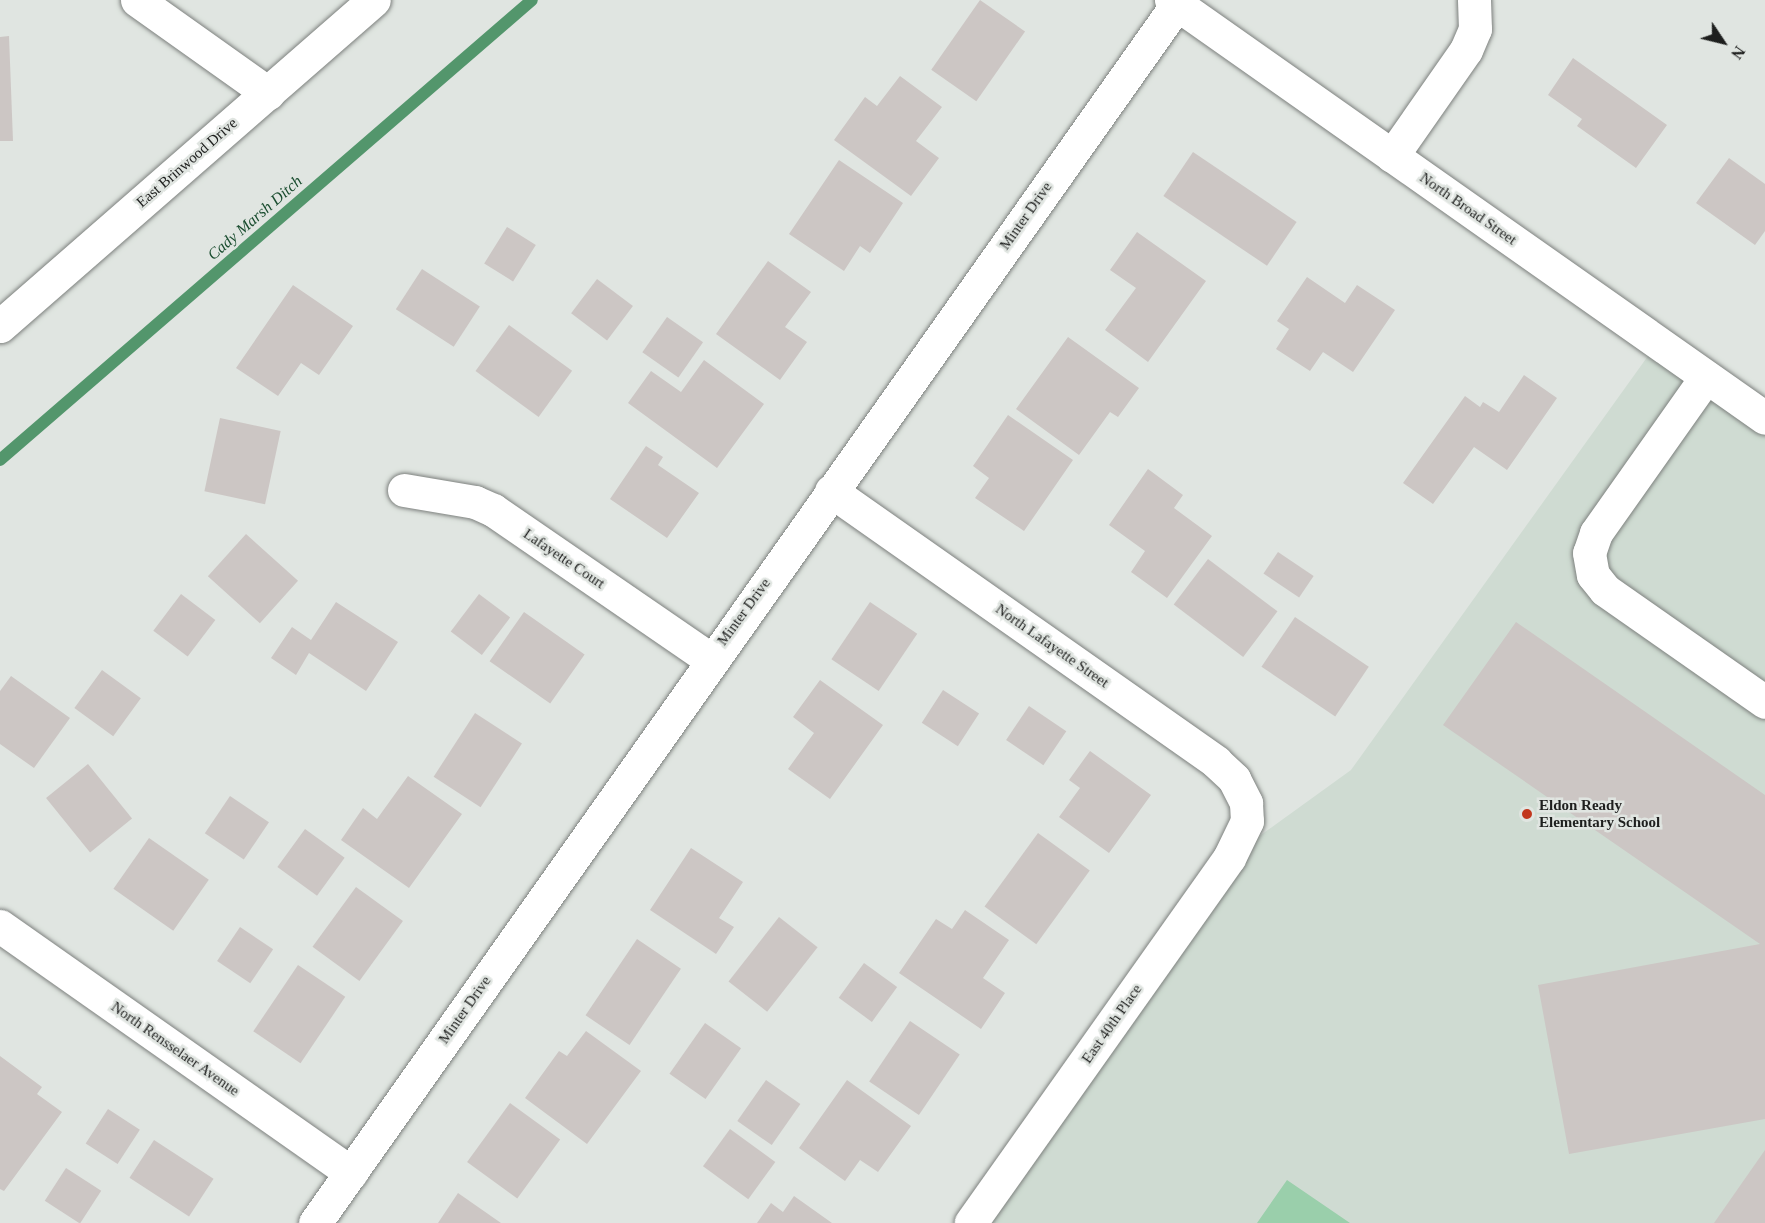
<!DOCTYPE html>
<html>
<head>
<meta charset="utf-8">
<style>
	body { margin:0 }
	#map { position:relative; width:1765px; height:1223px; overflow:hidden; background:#e0e5e1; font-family:Georgia,serif }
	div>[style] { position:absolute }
	.built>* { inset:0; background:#cfdbd2 }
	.green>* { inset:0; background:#9acfab }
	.stream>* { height:12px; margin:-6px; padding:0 6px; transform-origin:6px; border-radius:6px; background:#53966c }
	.building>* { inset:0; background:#ccc6c4; transform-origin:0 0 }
	.roads { filter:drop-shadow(0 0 2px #7d817e) drop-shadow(0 0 2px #7d817e) }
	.minor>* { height:33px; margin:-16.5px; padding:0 16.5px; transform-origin:16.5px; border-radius:16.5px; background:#fff }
	.dots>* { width:16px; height:16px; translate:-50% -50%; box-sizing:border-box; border:3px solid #e0e5e1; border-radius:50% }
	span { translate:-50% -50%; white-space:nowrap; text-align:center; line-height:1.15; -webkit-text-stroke:5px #e0e5e1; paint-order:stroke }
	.street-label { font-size:15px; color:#1e1f1e }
	.poi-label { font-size:15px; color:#1e1f1e; font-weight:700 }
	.left { translate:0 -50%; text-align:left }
	.water-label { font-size:16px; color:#1a4d2f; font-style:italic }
	.north { position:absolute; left:1693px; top:12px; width:60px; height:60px; -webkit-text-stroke:4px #e0e5e1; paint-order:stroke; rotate:125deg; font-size:16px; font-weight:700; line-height:24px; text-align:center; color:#1e1f1e }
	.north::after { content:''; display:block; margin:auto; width:21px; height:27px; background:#1e1f1e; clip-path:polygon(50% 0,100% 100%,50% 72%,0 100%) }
</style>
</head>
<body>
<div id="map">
	<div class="built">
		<div style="clip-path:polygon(1658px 342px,1765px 418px,1765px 1223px,971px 1223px,1229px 858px,1351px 770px)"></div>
	</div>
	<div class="green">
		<div style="clip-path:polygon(1287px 1180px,1350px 1223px,1351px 1223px,1257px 1223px)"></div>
	</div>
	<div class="stream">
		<div style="left:0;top:460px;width:703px;rotate:-40.85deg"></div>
	</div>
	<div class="building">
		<div style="left:980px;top:0;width:55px;height:85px;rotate:35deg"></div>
		<div style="clip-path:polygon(9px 36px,13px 141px,0 141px,0 37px)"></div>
		<div style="clip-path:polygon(1573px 58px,1667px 125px,1636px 168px,1577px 126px,1582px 119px,1548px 95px)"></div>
		<div style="clip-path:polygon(900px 76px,942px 107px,916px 141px,939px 158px,911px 196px,834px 140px,865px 97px,877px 106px)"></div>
		<div style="left:1193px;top:152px;width:125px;height:53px;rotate:34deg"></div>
		<div style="clip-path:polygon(1729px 158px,1765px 184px,1765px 231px,1755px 245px,1696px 203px)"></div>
		<div style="clip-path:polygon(839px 160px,903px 203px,870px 253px,860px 246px,844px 271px,789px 234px)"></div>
		<div style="left:507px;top:227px;width:34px;height:43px;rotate:32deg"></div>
		<div style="clip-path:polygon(1137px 232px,1206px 281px,1148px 362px,1105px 330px,1136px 288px,1110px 270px)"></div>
		<div style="clip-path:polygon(768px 261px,811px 292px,785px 327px,807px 342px,780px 380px,716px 334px)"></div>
		<div style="left:422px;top:269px;width:69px;height:48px;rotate:33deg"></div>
		<div style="clip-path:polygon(1307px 277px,1345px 303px,1357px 285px,1395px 310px,1353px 372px,1323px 352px,1310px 371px,1276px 349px,1289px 329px,1277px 321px)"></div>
		<div style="left:597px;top:279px;width:45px;height:43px;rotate:37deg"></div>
		<div style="clip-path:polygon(293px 285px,353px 326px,319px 375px,301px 363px,278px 396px,236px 368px)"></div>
		<div style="left:667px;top:317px;width:44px;height:43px;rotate:35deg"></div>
		<div style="left:509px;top:325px;width:78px;height:57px;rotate:36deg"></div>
		<div style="clip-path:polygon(1068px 337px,1139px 388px,1118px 417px,1110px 412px,1079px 455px,1016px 409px)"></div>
		<div style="clip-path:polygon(704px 360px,764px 404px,717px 468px,628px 403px,651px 371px,681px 392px)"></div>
		<div style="clip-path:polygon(1524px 375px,1557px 398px,1507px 470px,1474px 447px,1433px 504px,1403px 483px,1465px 396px,1480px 407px,1483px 402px,1499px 412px)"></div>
		<div style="clip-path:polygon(1008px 415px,1073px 460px,1024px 531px,975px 498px,989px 478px,973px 466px)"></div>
		<div style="left:220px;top:418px;width:62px;height:75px;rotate:12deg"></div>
		<div style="clip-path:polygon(646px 446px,663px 457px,658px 465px,699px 493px,667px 538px,610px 499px)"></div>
		<div style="clip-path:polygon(1148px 469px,1183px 495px,1174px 508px,1212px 536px,1167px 598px,1131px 572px,1145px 551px,1109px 525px)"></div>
		<div style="left:246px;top:534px;width:70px;height:57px;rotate:42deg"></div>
		<div style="left:1278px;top:552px;width:43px;height:26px;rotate:34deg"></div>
		<div style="left:1208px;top:559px;width:87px;height:57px;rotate:37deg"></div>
		<div style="left:181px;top:594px;width:43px;height:46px;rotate:37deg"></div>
		<div style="left:479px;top:594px;width:39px;height:47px;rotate:37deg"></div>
		<div style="clip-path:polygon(336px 602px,398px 642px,366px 691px,309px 653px,296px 675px,271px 658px,292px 627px,311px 640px)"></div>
		<div style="left:870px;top:602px;width:57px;height:69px;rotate:34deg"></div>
		<div style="left:524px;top:612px;width:74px;height:60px;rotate:35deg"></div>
		<div style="left:1295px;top:617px;width:89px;height:60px;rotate:34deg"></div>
		<div style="clip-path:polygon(1516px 622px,1765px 795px,1765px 1119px,1569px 1154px,1538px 985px,1760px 944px,1443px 725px)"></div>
		<div style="left:102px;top:670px;width:48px;height:47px;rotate:36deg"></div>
		<div style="clip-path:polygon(11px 676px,70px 718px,34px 768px,0 744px,0 691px)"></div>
		<div style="clip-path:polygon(820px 680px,883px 725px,830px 799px,788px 769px,814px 733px,793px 717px)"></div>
		<div style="left:943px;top:690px;width:43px;height:39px;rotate:33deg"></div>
		<div style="left:1029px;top:706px;width:45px;height:41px;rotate:34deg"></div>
		<div style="left:475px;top:713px;width:56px;height:76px;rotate:33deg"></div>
		<div style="clip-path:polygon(1090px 751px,1151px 795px,1109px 853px,1059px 817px,1080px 788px,1069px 780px)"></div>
		<div style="left:88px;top:764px;width:70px;height:54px;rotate:51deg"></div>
		<div style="clip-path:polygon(408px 776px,462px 814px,409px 888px,341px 840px,363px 808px,377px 819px)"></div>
		<div style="left:230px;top:796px;width:47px;height:45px;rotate:34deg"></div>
		<div style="left:305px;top:829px;width:49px;height:47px;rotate:36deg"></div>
		<div style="left:1038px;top:833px;width:64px;height:91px;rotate:36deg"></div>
		<div style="left:149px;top:838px;width:73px;height:62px;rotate:35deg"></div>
		<div style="clip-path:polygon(691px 848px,743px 882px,719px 918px,734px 927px,716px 954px,650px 910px)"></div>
		<div style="left:356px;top:887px;width:58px;height:74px;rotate:36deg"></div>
		<div style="clip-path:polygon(965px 910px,1009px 940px,983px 978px,1005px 993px,981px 1029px,899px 973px,936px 919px,952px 929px)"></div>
		<div style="left:779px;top:917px;width:49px;height:82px;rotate:38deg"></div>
		<div style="left:240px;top:927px;width:40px;height:41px;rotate:34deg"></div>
		<div style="left:637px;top:939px;width:53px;height:92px;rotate:34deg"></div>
		<div style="left:864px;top:963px;width:41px;height:43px;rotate:36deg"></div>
		<div style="left:298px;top:965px;width:57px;height:80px;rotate:34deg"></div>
		<div style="left:910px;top:1021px;width:60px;height:73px;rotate:34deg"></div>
		<div style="left:705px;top:1023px;width:44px;height:62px;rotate:35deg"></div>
		<div style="clip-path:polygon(586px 1031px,641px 1071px,587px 1144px,525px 1098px,559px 1051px,567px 1056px)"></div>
		<div style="clip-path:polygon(0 1056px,42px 1087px,37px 1094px,62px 1112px,4px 1191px,0 1189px)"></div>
		<div style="left:766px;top:1080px;width:42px;height:50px;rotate:35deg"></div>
		<div style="clip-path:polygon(847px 1080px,911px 1126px,878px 1172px,860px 1160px,845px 1181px,799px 1148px)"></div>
		<div style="left:510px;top:1103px;width:62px;height:73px;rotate:36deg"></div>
		<div style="left:108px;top:1109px;width:38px;height:41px;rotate:33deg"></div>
		<div style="left:730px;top:1129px;width:56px;height:46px;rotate:36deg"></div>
		<div style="left:154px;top:1140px;width:71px;height:45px;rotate:33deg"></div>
		<div style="clip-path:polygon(1765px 1150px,1765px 1223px,1714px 1223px)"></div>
		<div style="left:66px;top:1168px;width:42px;height:39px;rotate:33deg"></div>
		<div style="clip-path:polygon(458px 1193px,501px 1223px,438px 1223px)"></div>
		<div style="clip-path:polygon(794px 1196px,832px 1223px,757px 1223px,771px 1203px,783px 1212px)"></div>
	</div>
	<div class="roads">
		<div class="minor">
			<div style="left:137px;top:0;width:161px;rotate:35.4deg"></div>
			<div style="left:1171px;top:0;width:726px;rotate:35.13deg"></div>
			<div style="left:1392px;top:156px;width:129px;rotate:-55.1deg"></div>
			<div style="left:1466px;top:50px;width:23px;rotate:-67deg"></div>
			<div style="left:1475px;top:29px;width:29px;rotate:-92deg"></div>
			<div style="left:0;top:326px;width:496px;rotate:-41.1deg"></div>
			<div style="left:1706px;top:377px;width:191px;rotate:125.2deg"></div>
			<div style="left:1596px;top:533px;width:21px;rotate:109deg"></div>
			<div style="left:1589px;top:553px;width:22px;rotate:80deg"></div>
			<div style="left:1593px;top:575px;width:19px;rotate:51deg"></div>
			<div style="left:1605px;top:590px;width:195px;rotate:35deg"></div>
			<div style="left:404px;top:490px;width:72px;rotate:9.6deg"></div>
			<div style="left:475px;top:502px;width:20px;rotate:24deg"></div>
			<div style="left:493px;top:510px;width:265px;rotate:34.5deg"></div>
			<div style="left:831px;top:491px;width:471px;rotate:35.1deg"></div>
			<div style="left:1216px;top:762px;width:25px;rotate:43deg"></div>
			<div style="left:1234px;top:779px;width:27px;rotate:63deg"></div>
			<div style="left:1246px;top:803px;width:18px;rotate:87deg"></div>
			<div style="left:1247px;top:821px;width:41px;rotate:115.9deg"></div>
			<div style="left:1229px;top:858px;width:447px;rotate:125.3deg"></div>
			<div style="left:0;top:926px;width:429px;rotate:35.1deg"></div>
			<div style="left:315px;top:1223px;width:1493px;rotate:-54.73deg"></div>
		</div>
	</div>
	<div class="dots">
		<div style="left:1527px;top:814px;background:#c2371e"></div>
	</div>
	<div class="street-label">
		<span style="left:187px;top:163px;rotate:-41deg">East Brinwood Drive</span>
		<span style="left:1468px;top:209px;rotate:35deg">North Broad Street</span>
		<span style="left:1026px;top:216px;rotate:-55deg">Minter Drive</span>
		<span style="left:564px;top:559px;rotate:34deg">Lafayette Court</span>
		<span style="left:744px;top:612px;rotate:-54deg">Minter Drive</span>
		<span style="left:1052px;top:646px;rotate:35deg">North Lafayette Street</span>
		<span style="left:465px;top:1010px;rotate:-55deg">Minter Drive</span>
		<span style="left:1112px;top:1024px;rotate:-55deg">East 40th Place</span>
		<span style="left:175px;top:1049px;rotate:35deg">North Rensselaer Avenue</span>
	</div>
	<div class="poi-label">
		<span class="left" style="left:1539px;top:814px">Eldon Ready<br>Elementary School</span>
	</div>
	<div class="water-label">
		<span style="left:255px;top:218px;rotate:-41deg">Cady Marsh Ditch</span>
	</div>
	<div class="north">N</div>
</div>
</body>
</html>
